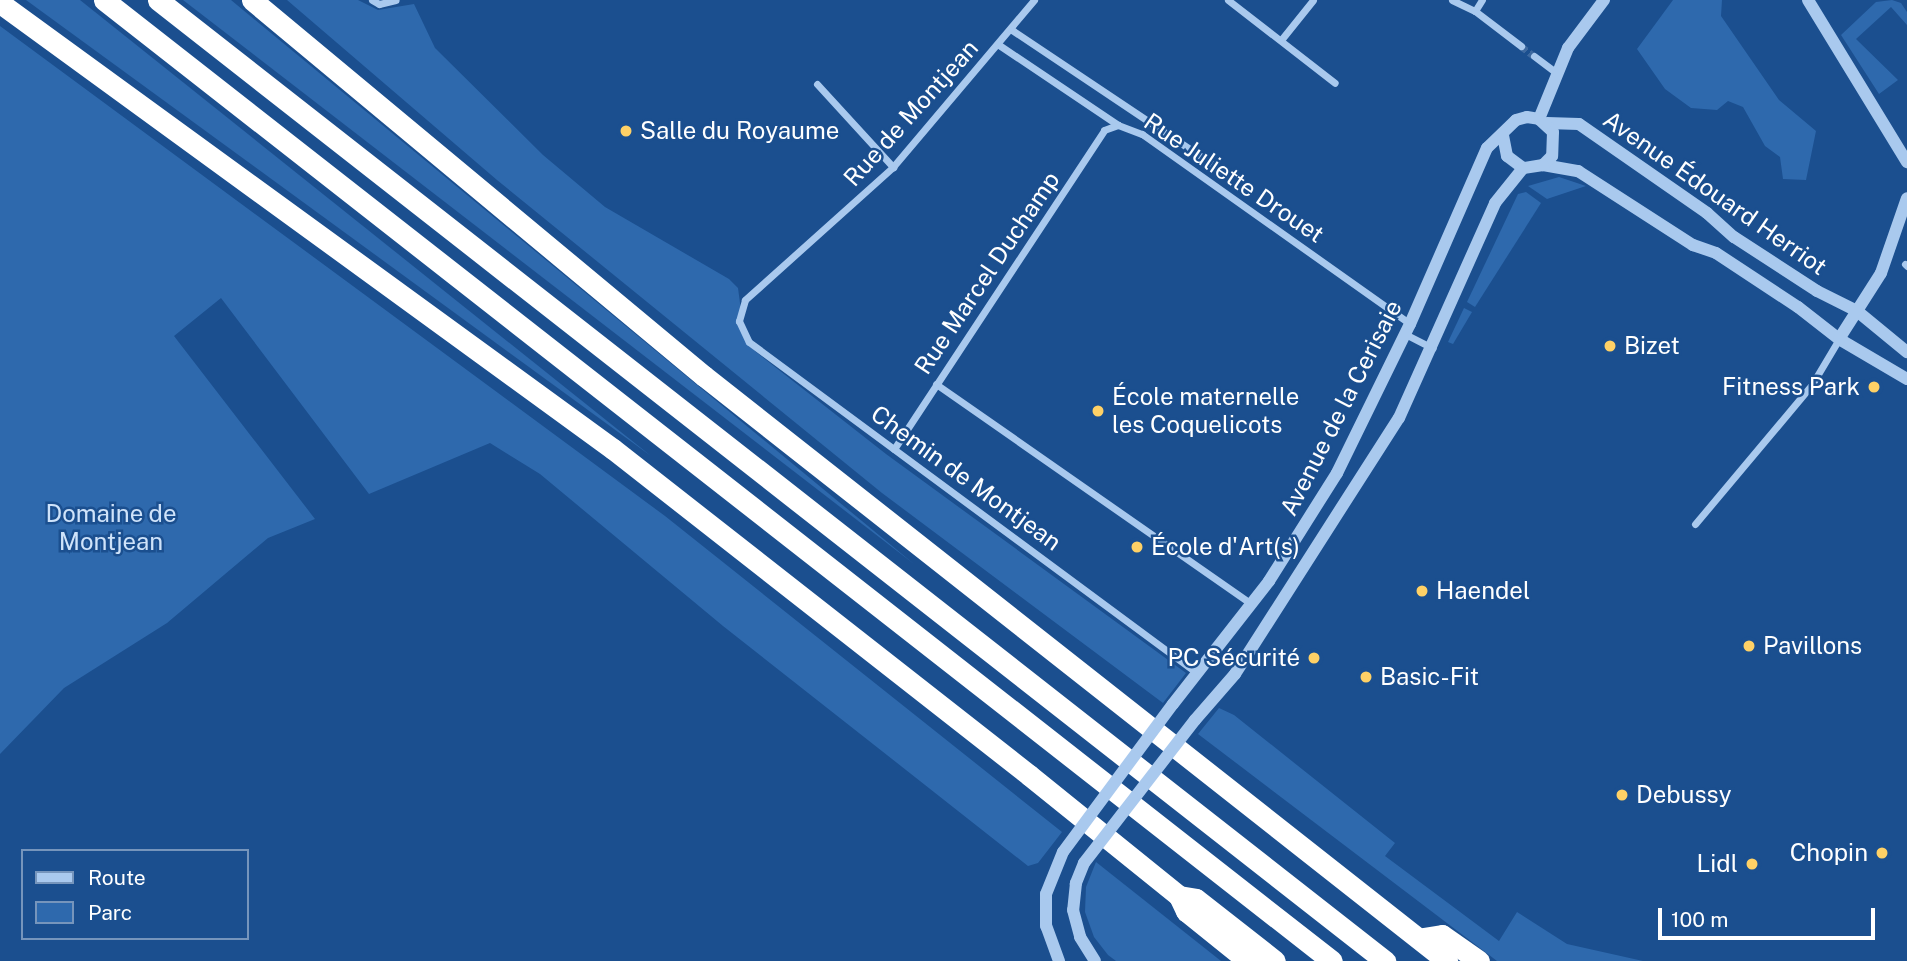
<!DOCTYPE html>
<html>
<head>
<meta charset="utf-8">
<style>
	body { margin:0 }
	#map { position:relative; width:1907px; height:961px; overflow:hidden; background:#1b4f8f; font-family:"Public Sans",sans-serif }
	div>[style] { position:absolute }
	.green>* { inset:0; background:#2e69ad }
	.minor-tunnel>* { height:7px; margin-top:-3.5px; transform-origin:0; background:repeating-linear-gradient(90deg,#3d69a0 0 7px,transparent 0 10.5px) }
	.minor>* { height:7px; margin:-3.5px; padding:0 3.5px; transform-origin:3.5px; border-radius:3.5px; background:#a9c9ee }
	.tertiary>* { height:12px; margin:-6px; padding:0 6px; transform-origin:6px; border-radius:6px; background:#a9c9ee }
	.motorway>* { height:21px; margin:-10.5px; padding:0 10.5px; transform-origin:10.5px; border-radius:10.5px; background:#fff }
	.tertiary-bridge>* { height:12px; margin:-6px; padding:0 6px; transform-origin:6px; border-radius:6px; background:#a9c9ee }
	.dots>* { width:19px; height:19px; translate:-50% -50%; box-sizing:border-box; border:4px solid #1b4f8f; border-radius:50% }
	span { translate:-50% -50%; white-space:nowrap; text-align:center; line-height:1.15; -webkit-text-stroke:5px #1b4f8f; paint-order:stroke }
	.street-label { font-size:24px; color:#fff }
	.poi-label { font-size:24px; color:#fff }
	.left { translate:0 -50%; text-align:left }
	.right { translate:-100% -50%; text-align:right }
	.park-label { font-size:24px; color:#cfe3fa }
	.legend { position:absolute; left:21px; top:849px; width:228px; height:91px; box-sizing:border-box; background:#1b4f8f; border:2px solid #7695bc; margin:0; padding:9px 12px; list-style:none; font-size:21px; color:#fff }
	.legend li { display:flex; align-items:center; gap:14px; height:35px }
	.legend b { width:35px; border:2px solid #7695bc }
	.scale { position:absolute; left:1658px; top:908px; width:217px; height:32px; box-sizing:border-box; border:4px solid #fff; border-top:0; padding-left:9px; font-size:21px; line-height:24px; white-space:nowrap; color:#fff; -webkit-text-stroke:5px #1b4f8f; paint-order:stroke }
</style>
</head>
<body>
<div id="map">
	<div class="green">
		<div style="clip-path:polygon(26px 0,80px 0,651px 456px)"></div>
		<div style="clip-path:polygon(183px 0,231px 0,914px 564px)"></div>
		<div style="clip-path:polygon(287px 0,358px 0,378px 10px,414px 4px,435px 48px,543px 155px,605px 207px,729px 279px,738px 288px,745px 340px,756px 352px,886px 454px,1186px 673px,1163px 703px,882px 493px,497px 180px)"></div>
		<div style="clip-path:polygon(1673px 0,1722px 0,1721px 16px,1779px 100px,1816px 131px,1806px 180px,1783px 179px,1780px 157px,1765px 146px,1743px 107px,1728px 101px,1717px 110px,1691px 108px,1665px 89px,1637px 49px)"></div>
		<div style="clip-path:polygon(1892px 0,1901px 3px,1907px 12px,1907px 25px,1891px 7px,1856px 39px,1898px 80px,1879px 94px,1841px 35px,1876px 2px)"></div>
		<div style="clip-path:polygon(0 26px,665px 516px,1062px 832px,1038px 863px,1028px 866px,723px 626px,540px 474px,490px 443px,369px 494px,221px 298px,174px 336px,315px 519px,268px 538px,167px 623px,64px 688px,0 754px)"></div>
		<div style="clip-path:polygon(1559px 177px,1586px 186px,1547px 199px,1528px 186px)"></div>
		<div style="clip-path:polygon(1526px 192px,1541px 203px,1475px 307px,1467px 302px,1518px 194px)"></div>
		<div style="clip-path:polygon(1464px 308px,1472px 312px,1453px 344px,1448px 342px)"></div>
		<div style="clip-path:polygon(1219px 708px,1234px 715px,1395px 843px,1385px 856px,1499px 941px,1517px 912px,1567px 944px,1643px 961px,1497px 961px,1198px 734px)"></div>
		<div style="clip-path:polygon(1096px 862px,1221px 961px,1116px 961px,1108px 955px,1094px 937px,1085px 912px,1086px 887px)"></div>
	</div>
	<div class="minor-tunnel">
		<div style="left:1521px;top:46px;width:16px;rotate:38deg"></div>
	</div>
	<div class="minor">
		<div style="left:372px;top:0;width:8px;rotate:30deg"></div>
		<div style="left:379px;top:4px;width:17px;rotate:-13deg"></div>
		<div style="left:1034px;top:0;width:219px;rotate:130.2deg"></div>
		<div style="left:893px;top:167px;width:199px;rotate:138.1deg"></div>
		<div style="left:745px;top:300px;width:22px;rotate:106deg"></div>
		<div style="left:739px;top:321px;width:23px;rotate:65deg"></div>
		<div style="left:749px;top:342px;width:557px;rotate:36.46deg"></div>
		<div style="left:1228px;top:0;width:135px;rotate:37.8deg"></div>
		<div style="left:1452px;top:0;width:25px;rotate:26deg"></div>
		<div style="left:1475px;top:11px;width:58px;rotate:37.3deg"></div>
		<div style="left:1475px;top:11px;width:13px;rotate:-58deg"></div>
		<div style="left:1012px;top:30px;width:244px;rotate:33.8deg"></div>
		<div style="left:1281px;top:40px;width:51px;rotate:-51.3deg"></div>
		<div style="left:999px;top:45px;width:143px;rotate:33.9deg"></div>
		<div style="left:1118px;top:125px;width:26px;rotate:21deg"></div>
		<div style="left:1142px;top:134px;width:329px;rotate:35.3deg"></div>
		<div style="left:1534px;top:56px;width:26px;rotate:37deg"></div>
		<div style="left:817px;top:84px;width:113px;rotate:47.5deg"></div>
		<div style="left:1905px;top:264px;width:3px;rotate:45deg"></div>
		<div style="left:1405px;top:334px;width:31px;rotate:27deg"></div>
		<div style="left:936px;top:384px;width:384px;rotate:34.9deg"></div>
		<div style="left:894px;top:449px;width:382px;rotate:-56.6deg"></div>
		<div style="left:1104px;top:130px;width:15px;rotate:-20deg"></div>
		<div style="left:1695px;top:524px;width:180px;rotate:-50deg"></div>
		<div style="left:1811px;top:386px;width:55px;rotate:-59.2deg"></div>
	</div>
	<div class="tertiary">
		<div style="left:1808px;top:0;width:190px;rotate:58.6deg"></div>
		<div style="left:1539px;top:119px;width:77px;rotate:-67.8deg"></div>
		<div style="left:1568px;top:48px;width:60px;rotate:-53.1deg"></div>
		<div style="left:1547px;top:123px;width:32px;rotate:2deg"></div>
		<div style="left:1579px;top:124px;width:156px;rotate:34.8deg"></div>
		<div style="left:1707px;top:213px;width:36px;rotate:42deg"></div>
		<div style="left:1734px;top:237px;width:99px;rotate:33deg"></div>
		<div style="left:1817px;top:291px;width:45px;rotate:26.6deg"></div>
		<div style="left:1857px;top:311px;width:65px;rotate:39.4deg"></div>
		<div style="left:1543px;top:165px;width:36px;rotate:10deg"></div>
		<div style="left:1578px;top:171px;width:137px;rotate:32.8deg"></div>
		<div style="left:1693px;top:245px;width:24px;rotate:19deg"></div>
		<div style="left:1716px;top:253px;width:98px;rotate:33.4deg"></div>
		<div style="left:1798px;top:307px;width:52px;rotate:38deg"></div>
		<div style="left:1839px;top:339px;width:79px;rotate:30.5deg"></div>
		<div style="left:1839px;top:339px;width:78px;rotate:-57.5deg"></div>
		<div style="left:1881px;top:273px;width:79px;rotate:-70.9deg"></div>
		<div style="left:1173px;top:704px;width:156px;rotate:-52deg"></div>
		<div style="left:1269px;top:581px;width:128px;rotate:-57.8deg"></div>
		<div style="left:1337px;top:473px;width:166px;rotate:-63.9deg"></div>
		<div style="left:1410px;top:324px;width:192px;rotate:-66.4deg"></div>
		<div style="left:1487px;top:148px;width:40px;rotate:-44deg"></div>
		<div style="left:1516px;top:120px;width:11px;rotate:-15deg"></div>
		<div style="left:1527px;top:117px;width:12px;rotate:9deg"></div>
		<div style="left:1539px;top:119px;width:19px;rotate:43deg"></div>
		<div style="left:1553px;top:132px;width:24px;rotate:92deg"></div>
		<div style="left:1552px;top:156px;width:13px;rotate:135deg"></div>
		<div style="left:1543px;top:165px;width:20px;rotate:171deg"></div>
		<div style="left:1523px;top:168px;width:20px;rotate:-143deg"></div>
		<div style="left:1507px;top:156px;width:20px;rotate:-101deg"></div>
		<div style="left:1195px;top:720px;width:61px;rotate:-49deg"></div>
		<div style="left:1235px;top:674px;width:304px;rotate:-57.4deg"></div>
		<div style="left:1399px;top:418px;width:235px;rotate:-65.9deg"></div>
		<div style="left:1495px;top:203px;width:45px;rotate:-51.3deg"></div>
		<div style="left:1084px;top:863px;width:22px;rotate:112deg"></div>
		<div style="left:1076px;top:883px;width:27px;rotate:96deg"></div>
		<div style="left:1073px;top:910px;width:28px;rotate:75deg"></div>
		<div style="left:1080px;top:937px;width:28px;rotate:58deg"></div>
		<div style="left:1059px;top:961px;width:37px;rotate:-110deg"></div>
		<div style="left:1046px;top:926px;width:32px;rotate:-90deg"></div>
		<div style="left:1046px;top:894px;width:45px;rotate:-68deg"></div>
	</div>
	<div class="motorway">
		<div style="left:104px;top:0;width:1559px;rotate:38.05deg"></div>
		<div style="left:158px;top:0;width:1559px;rotate:38.07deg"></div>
		<div style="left:252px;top:0;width:588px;rotate:39.76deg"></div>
		<div style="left:704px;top:376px;width:946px;rotate:38.22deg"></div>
		<div style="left:0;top:3px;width:758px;rotate:36.04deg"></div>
		<div style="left:613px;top:449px;width:529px;rotate:38.08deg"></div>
		<div style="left:1029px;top:775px;width:193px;rotate:38.9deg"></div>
		<div style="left:1179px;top:896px;width:17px;rotate:65deg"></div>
		<div style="left:1186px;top:911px;width:80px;rotate:38.9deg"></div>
		<div style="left:1179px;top:896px;width:17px;rotate:10deg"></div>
		<div style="left:1196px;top:899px;width:100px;rotate:38.1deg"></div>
		<div style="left:1423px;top:938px;width:19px;rotate:-9deg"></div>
		<div style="left:1442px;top:935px;width:45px;rotate:35.1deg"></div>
	</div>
	<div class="tertiary-bridge">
		<div style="left:1063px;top:852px;width:184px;rotate:-53.4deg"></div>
		<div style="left:1084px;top:863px;width:181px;rotate:-52.2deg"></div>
	</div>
	<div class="dots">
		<div style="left:626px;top:131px;background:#ffd166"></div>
		<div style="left:1610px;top:346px;background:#ffd166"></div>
		<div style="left:1874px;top:387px;background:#ffd166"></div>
		<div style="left:1098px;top:411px;background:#ffd166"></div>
		<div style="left:1137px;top:547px;background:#ffd166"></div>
		<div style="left:1422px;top:591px;background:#ffd166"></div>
		<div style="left:1749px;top:646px;background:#ffd166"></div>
		<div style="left:1314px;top:658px;background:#ffd166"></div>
		<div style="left:1366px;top:677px;background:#ffd166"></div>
		<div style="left:1622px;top:795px;background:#ffd166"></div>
		<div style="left:1882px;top:853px;background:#ffd166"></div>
		<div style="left:1752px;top:864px;background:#ffd166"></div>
	</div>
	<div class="street-label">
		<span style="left:911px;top:113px;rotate:-48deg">Rue de Montjean</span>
		<span style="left:1234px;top:178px;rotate:34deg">Rue Juliette Drouet</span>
		<span style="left:1715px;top:193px;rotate:35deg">Avenue Édouard Herriot</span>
		<span style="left:987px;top:273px;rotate:-56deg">Rue Marcel Duchamp</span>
		<span style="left:1341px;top:408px;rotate:-63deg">Avenue de la Cerisaie</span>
		<span style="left:966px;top:478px;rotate:36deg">Chemin de Montjean</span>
	</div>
	<div class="poi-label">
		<span class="left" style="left:640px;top:131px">Salle du Royaume</span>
		<span class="left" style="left:1624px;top:346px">Bizet</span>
		<span class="right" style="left:1860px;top:387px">Fitness Park</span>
		<span class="left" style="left:1112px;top:411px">École maternelle<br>les Coquelicots</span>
		<span class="left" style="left:1151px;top:547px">École d'Art(s)</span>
		<span class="left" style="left:1436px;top:591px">Haendel</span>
		<span class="left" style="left:1763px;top:646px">Pavillons</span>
		<span class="right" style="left:1300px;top:658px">PC Sécurité</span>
		<span class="left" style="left:1380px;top:677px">Basic-Fit</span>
		<span class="left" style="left:1636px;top:795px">Debussy</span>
		<span class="right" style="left:1868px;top:853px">Chopin</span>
		<span class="right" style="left:1738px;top:864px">Lidl</span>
	</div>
	<div class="park-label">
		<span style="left:111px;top:528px">Domaine de<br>Montjean</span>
	</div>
	<ul class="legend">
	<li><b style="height:9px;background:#a9c9ee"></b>Route</li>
	<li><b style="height:19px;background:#2e69ad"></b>Parc</li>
	</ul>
	<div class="scale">100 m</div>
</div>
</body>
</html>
